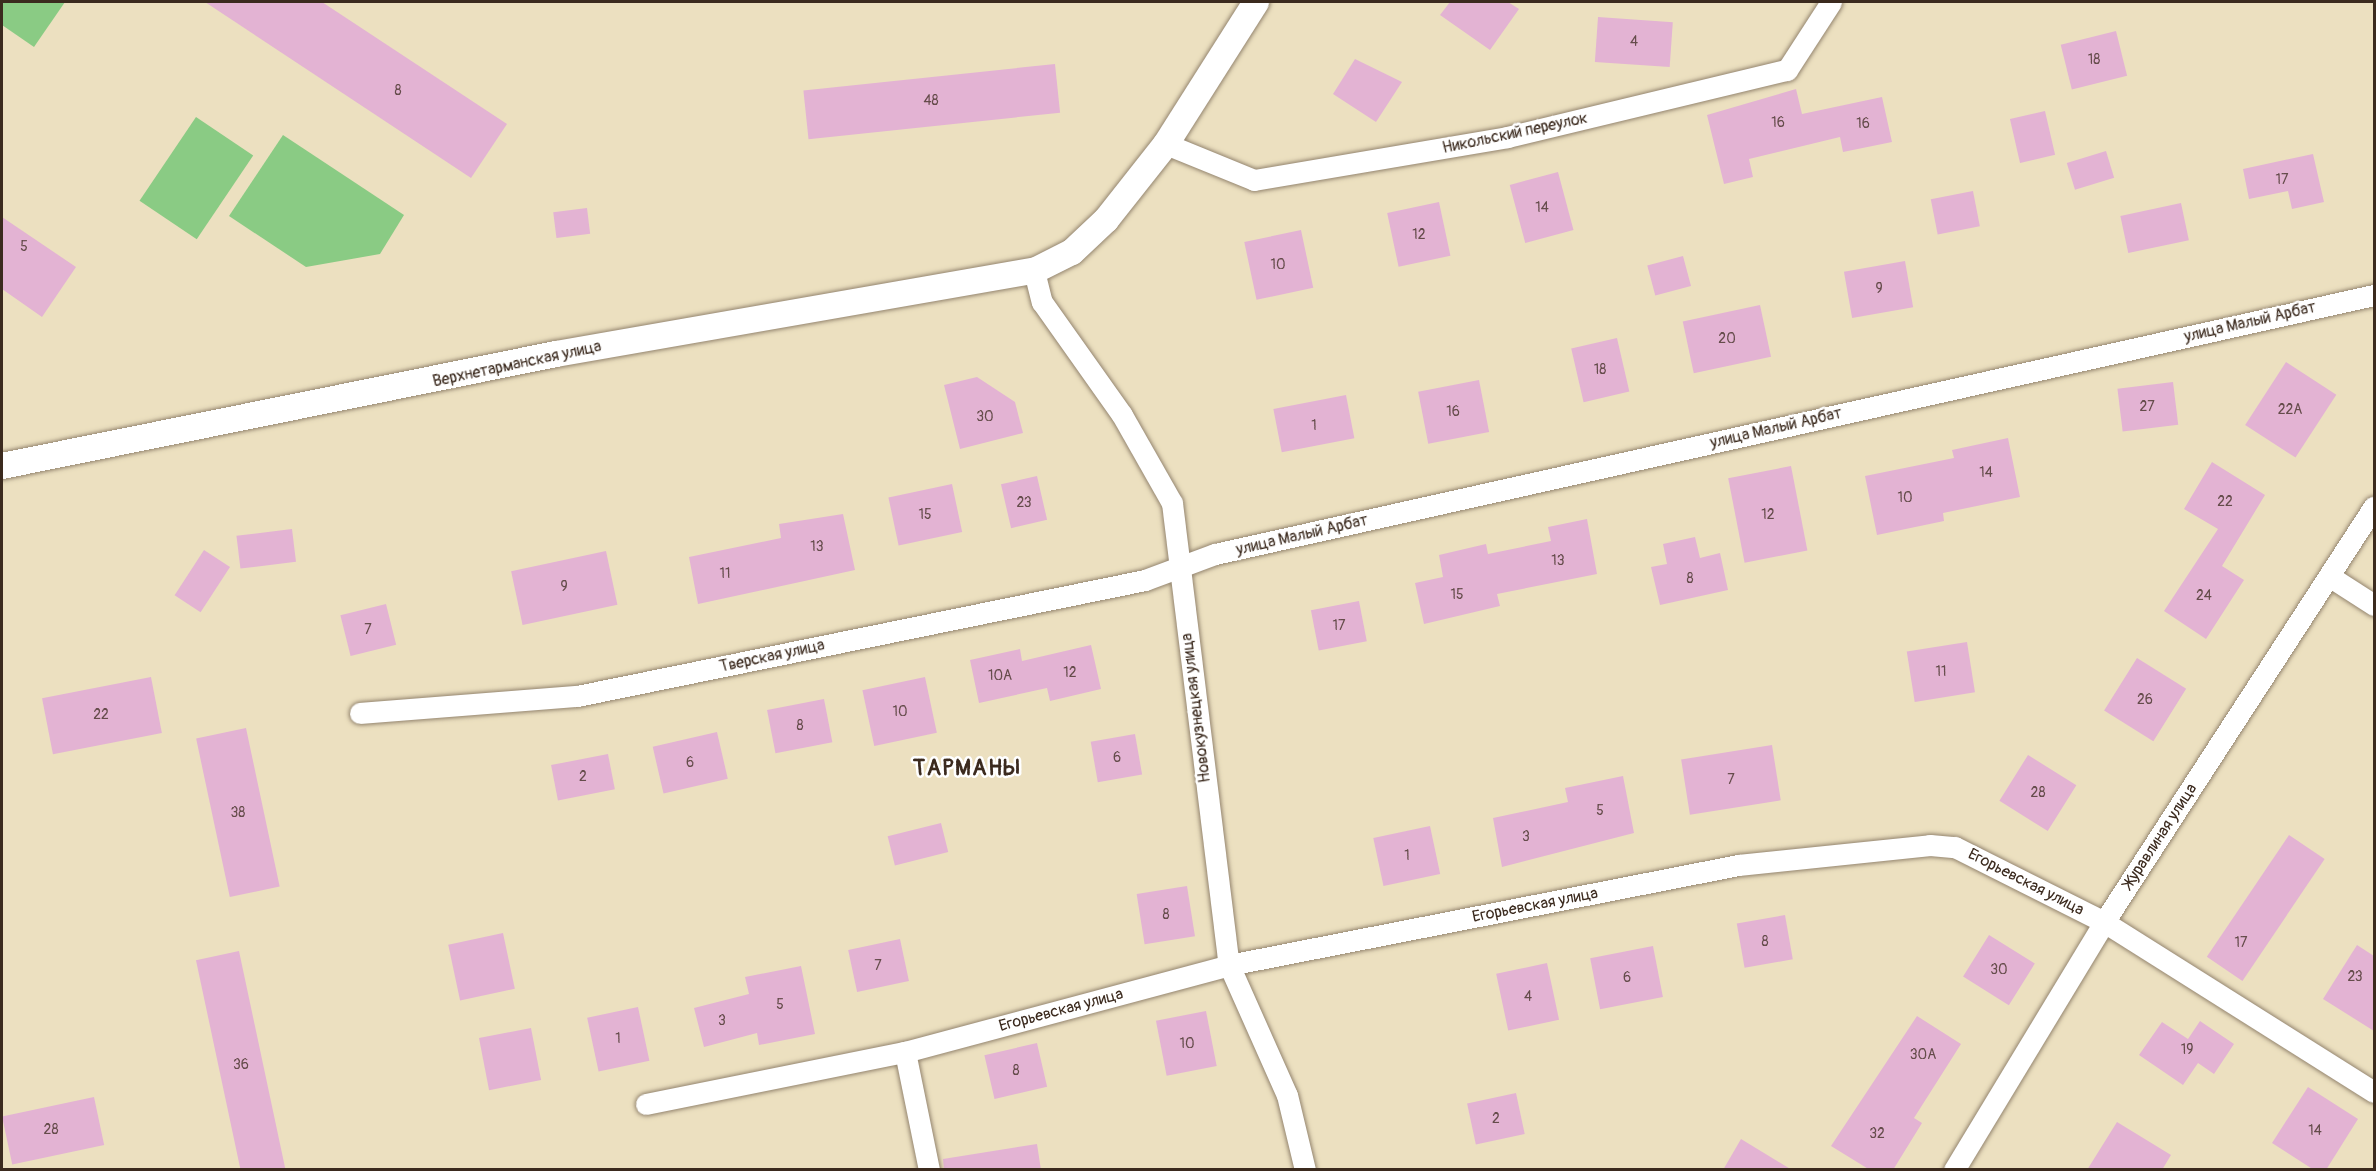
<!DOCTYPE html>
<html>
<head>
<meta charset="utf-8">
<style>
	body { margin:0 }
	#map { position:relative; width:2376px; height:1171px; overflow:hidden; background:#ece0c0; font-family:Pangolin,sans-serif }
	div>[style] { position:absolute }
	.green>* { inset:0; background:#8acb84; transform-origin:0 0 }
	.building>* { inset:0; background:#e3b3d3; transform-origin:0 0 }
	.roads { filter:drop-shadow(0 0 2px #94856f) drop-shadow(0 0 2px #94856f) }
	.minor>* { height:21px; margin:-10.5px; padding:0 10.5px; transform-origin:10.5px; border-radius:10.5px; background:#fff }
	.tertiary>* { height:26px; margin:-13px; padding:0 13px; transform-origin:13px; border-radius:13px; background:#fff }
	span { translate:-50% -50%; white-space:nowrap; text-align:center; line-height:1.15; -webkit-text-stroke:5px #fff; paint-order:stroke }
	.number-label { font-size:14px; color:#654c4b }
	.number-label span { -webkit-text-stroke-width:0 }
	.street-label { font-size:16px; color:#3b2a1e }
	.district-label { font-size:22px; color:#3b2a1e; font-weight:700; letter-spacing:1.5px }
	.frame { position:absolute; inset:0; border:3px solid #3b2a1e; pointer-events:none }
</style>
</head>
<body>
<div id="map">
	<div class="green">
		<div style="clip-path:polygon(2px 2px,65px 2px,34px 47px,2px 25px)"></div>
		<div style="left:196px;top:117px;width:69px;height:101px;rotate:34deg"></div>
		<div style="clip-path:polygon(283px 135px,404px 215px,380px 254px,306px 267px,229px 216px)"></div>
	</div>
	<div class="building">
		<div style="clip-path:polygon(205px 2px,322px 2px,507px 124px,471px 178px)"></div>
		<div style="clip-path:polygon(1450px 2px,1508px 2px,1519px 9px,1490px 50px,1440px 15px)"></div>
		<div style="left:1598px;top:17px;width:75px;height:45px;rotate:4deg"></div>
		<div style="left:2116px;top:31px;width:46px;height:57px;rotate:76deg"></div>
		<div style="clip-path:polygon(1355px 59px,1402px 82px,1376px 122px,1333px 94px)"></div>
		<div style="left:1055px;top:64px;width:49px;height:253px;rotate:84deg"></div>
		<div style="clip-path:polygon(1796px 89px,1802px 114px,1882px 97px,1892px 142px,1843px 152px,1840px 137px,1749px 159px,1753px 177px,1724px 184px,1707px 115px)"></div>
		<div style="left:2045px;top:111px;width:45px;height:36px;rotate:77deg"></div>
		<div style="left:2106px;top:151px;width:28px;height:41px;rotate:73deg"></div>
		<div style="clip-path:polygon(2313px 154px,2324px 202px,2292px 209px,2288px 191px,2249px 199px,2243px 169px)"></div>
		<div style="left:1558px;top:172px;width:60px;height:50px;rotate:75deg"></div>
		<div style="left:1973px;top:191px;width:36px;height:43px;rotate:79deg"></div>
		<div style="left:1439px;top:202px;width:55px;height:53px;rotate:78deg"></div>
		<div style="left:2181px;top:203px;width:38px;height:62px;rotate:78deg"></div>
		<div style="left:587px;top:208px;width:26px;height:34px;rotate:83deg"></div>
		<div style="clip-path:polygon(2px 217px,76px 267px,42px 317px,2px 289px)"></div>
		<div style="left:1301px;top:230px;width:59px;height:58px;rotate:78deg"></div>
		<div style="left:1683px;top:256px;width:31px;height:37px;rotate:75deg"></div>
		<div style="left:1905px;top:261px;width:47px;height:62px;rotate:80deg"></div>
		<div style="left:1760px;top:305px;width:53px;height:79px;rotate:78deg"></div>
		<div style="left:1617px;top:338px;width:55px;height:47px;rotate:77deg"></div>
		<div style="left:2286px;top:362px;width:60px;height:75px;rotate:33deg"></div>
		<div style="clip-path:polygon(977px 377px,1015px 402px,1023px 433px,960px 449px,944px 385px)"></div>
		<div style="left:1479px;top:380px;width:53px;height:62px;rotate:79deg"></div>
		<div style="left:2173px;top:382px;width:43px;height:56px;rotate:83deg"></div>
		<div style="left:1346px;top:395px;width:44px;height:74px;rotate:79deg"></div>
		<div style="clip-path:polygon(2008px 438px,2020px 497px,1943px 513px,1944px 521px,1877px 535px,1865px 476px,1954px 458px,1952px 450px)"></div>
		<div style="clip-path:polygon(2212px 462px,2265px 495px,2222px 566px,2244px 580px,2206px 639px,2164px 611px,2218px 529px,2184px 509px)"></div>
		<div style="left:1791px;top:466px;width:86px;height:64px;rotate:79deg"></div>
		<div style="left:1037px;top:476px;width:45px;height:37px;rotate:77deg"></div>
		<div style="left:952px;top:484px;width:49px;height:65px;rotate:78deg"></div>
		<div style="clip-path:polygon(843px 514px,855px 570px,698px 604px,689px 557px,781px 538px,779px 524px)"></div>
		<div style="clip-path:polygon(1587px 519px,1597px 574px,1497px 594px,1500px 606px,1424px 624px,1415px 583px,1443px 577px,1439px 555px,1486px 544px,1488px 554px,1551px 541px,1548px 527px)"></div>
		<div style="left:292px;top:529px;width:33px;height:56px;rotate:83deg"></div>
		<div style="clip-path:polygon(1695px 537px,1700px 558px,1720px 553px,1728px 590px,1660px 605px,1651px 567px,1667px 564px,1663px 544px)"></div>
		<div style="left:204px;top:550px;width:31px;height:54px;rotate:33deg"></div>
		<div style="left:606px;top:551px;width:55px;height:97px;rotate:78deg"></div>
		<div style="left:1359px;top:601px;width:41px;height:49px;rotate:79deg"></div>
		<div style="left:386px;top:604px;width:42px;height:47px;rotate:76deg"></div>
		<div style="left:1967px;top:642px;width:51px;height:61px;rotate:81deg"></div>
		<div style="clip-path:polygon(1091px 645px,1101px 689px,1050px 701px,1047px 688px,979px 703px,970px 660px,1020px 649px,1022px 661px)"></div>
		<div style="left:2137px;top:658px;width:58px;height:62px;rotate:32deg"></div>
		<div style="left:151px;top:677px;width:57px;height:111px;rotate:79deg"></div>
		<div style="left:925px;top:677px;width:57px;height:64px;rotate:78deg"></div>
		<div style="left:824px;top:699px;width:44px;height:58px;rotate:79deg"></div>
		<div style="left:246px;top:728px;width:162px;height:51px;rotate:78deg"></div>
		<div style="left:717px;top:732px;width:48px;height:66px;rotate:77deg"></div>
		<div style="left:1135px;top:734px;width:41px;height:45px;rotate:80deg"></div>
		<div style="left:1772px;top:745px;width:56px;height:92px;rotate:81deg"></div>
		<div style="left:608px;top:754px;width:36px;height:58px;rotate:79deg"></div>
		<div style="left:2028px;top:755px;width:57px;height:54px;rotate:32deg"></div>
		<div style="clip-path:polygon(1623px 776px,1634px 833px,1502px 867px,1493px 818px,1568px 802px,1565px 788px)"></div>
		<div style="left:941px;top:823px;width:30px;height:55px;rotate:76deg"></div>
		<div style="left:1430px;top:826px;width:49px;height:58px;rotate:78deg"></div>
		<div style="left:2289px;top:835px;width:43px;height:147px;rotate:34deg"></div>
		<div style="left:1187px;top:886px;width:51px;height:51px;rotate:81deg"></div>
		<div style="left:1785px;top:915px;width:45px;height:49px;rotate:80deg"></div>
		<div style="left:503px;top:933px;width:57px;height:56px;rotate:78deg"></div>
		<div style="left:1989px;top:935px;width:54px;height:49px;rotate:32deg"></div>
		<div style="left:900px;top:939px;width:43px;height:53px;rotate:78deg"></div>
		<div style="clip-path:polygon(2357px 945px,2374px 956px,2374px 1031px,2323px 999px)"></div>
		<div style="left:1653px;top:946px;width:52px;height:64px;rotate:79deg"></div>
		<div style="left:239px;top:951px;width:224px;height:44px;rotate:78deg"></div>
		<div style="left:1547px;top:963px;width:58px;height:52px;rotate:78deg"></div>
		<div style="clip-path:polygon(801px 966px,815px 1034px,759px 1045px,757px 1033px,704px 1047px,694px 1008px,749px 994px,745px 977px)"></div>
		<div style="left:638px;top:1007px;width:55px;height:52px;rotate:78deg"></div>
		<div style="left:1206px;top:1011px;width:56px;height:51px;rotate:79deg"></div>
		<div style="clip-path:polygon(1917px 1016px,1961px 1044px,1914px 1118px,1922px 1123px,1893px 1170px,1870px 1170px,1831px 1146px)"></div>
		<div style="clip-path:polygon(2200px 1021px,2234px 1044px,2214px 1074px,2198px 1063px,2183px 1085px,2139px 1055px,2162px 1022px,2188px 1039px)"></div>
		<div style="left:531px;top:1028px;width:53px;height:53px;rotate:79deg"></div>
		<div style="left:1037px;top:1043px;width:45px;height:54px;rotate:77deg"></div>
		<div style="clip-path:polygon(2308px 1087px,2358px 1119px,2326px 1170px,2314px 1170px,2272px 1143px)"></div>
		<div style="left:1516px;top:1093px;width:42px;height:50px;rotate:78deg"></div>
		<div style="left:94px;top:1097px;width:49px;height:94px;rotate:78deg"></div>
		<div style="clip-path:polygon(2117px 1122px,2171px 1155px,2162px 1170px,2087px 1170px)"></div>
		<div style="clip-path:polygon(1741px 1139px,1792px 1170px,1723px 1170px)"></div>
		<div style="clip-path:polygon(1037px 1144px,1041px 1170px,944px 1170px,943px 1159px)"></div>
	</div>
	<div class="roads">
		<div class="minor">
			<div style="left:1166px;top:144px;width:95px;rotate:22.2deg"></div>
			<div style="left:1254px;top:180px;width:257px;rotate:-9.6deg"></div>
			<div style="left:1507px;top:137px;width:288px;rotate:-13.5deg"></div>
			<div style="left:1787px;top:70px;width:81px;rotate:-57.1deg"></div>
			<div style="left:1034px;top:271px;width:32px;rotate:76deg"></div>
			<div style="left:1042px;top:302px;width:138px;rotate:54.7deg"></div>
			<div style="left:1122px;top:415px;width:101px;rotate:60.4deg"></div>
			<div style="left:1172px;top:503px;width:466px;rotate:83deg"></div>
			<div style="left:1229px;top:965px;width:142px;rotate:66deg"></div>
			<div style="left:1287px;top:1095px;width:77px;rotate:76.5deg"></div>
			<div style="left:2329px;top:576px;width:54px;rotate:32.8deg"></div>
			<div style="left:360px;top:713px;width:218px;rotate:-4.5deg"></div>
			<div style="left:577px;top:696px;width:580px;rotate:-11.54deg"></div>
			<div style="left:1145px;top:580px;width:75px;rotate:-20.4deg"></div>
			<div style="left:1215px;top:554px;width:1188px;rotate:-12.6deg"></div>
			<div style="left:905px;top:1052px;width:120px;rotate:78.5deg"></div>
			<div style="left:646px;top:1104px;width:264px;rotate:-11.4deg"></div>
			<div style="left:905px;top:1052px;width:335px;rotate:-15deg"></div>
			<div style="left:1229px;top:965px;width:519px;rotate:-11.11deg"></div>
			<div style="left:1738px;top:865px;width:193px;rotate:-5.9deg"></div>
			<div style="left:1930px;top:845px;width:25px;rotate:5deg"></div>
			<div style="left:1955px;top:847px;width:167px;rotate:26.7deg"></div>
			<div style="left:2104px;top:922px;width:319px;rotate:32.2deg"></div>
			<div style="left:1954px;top:1170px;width:290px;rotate:-58.8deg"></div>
			<div style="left:2104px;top:922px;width:495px;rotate:-57deg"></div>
		</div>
		<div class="tertiary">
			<div style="left:2px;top:466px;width:565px;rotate:-11.43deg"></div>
			<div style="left:556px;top:354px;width:485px;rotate:-9.9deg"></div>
			<div style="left:1034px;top:271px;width:42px;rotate:-26.6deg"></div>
			<div style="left:1072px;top:252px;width:47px;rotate:-43.3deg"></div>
			<div style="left:1106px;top:220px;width:97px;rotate:-51.7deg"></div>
			<div style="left:1166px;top:144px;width:168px;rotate:-57.6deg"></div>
		</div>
	</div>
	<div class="number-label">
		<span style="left:1634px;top:42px">4</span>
		<span style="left:2094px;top:60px">18</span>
		<span style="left:398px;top:91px">8</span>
		<span style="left:931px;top:101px">48</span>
		<span style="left:1778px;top:123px">16</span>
		<span style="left:1863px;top:124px">16</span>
		<span style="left:2282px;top:180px">17</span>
		<span style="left:1542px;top:208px">14</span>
		<span style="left:1419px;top:235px">12</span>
		<span style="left:24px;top:247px">5</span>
		<span style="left:1278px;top:265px">10</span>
		<span style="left:1879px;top:289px">9</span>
		<span style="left:1727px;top:339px">20</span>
		<span style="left:1600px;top:370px">18</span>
		<span style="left:2147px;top:407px">27</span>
		<span style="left:2290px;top:410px">22А</span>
		<span style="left:1453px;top:412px">16</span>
		<span style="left:985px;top:417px">30</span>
		<span style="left:1314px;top:426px">1</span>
		<span style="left:1986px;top:473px">14</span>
		<span style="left:1905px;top:498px">10</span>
		<span style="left:2225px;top:502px">22</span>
		<span style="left:1024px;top:503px">23</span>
		<span style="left:925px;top:515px">15</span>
		<span style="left:1768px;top:515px">12</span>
		<span style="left:817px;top:547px">13</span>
		<span style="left:1558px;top:561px">13</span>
		<span style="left:725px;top:574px">11</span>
		<span style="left:1690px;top:579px">8</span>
		<span style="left:564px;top:587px">9</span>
		<span style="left:1457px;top:595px">15</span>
		<span style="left:2204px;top:596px">24</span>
		<span style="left:1339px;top:626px">17</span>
		<span style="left:368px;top:630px">7</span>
		<span style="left:1941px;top:672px">11</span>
		<span style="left:1070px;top:673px">12</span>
		<span style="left:1000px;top:676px">10А</span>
		<span style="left:2145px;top:700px">26</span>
		<span style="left:900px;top:712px">10</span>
		<span style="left:101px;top:715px">22</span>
		<span style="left:800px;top:726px">8</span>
		<span style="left:1117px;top:758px">6</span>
		<span style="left:690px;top:763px">6</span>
		<span style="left:583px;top:777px">2</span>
		<span style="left:1731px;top:780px">7</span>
		<span style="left:2038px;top:793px">28</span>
		<span style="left:1600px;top:811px">5</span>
		<span style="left:238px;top:813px">38</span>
		<span style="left:1526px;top:837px">3</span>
		<span style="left:1407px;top:856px">1</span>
		<span style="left:1166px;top:915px">8</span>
		<span style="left:1765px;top:942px">8</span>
		<span style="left:2241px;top:943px">17</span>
		<span style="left:878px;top:966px">7</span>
		<span style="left:1999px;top:970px">30</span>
		<span style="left:2355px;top:977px">23</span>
		<span style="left:1627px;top:978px">6</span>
		<span style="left:1528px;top:997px">4</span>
		<span style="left:780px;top:1005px">5</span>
		<span style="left:722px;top:1021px">3</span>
		<span style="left:618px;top:1039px">1</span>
		<span style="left:1187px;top:1044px">10</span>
		<span style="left:2187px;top:1050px">19</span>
		<span style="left:1923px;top:1055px">30А</span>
		<span style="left:241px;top:1065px">36</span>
		<span style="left:1016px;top:1071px">8</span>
		<span style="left:1496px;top:1119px">2</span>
		<span style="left:51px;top:1130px">28</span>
		<span style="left:2315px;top:1131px">14</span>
		<span style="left:1877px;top:1134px">32</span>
	</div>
	<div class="street-label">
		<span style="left:1515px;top:133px;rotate:-12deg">Никольский переулок</span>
		<span style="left:2250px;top:322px;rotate:-13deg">улица Малый Арбат</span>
		<span style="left:517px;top:364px;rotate:-12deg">Верхнетарманская улица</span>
		<span style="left:1776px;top:428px;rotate:-13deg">улица Малый Арбат</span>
		<span style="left:1302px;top:535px;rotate:-13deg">улица Малый Арбат</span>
		<span style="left:772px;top:656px;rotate:-12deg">Тверская улица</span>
		<span style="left:1196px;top:708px;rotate:-97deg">Новокузнецкая улица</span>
		<span style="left:2160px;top:836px;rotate:-57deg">Журавлиная улица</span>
		<span style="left:2026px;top:882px;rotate:27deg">Егорьевская улица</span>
		<span style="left:1535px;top:905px;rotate:-11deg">Егорьевская улица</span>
		<span style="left:1061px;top:1010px;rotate:-15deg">Егорьевская улица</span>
	</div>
	<div class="district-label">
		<span style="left:967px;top:769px">ТАРМАНЫ</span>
	</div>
	<div class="frame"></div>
</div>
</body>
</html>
